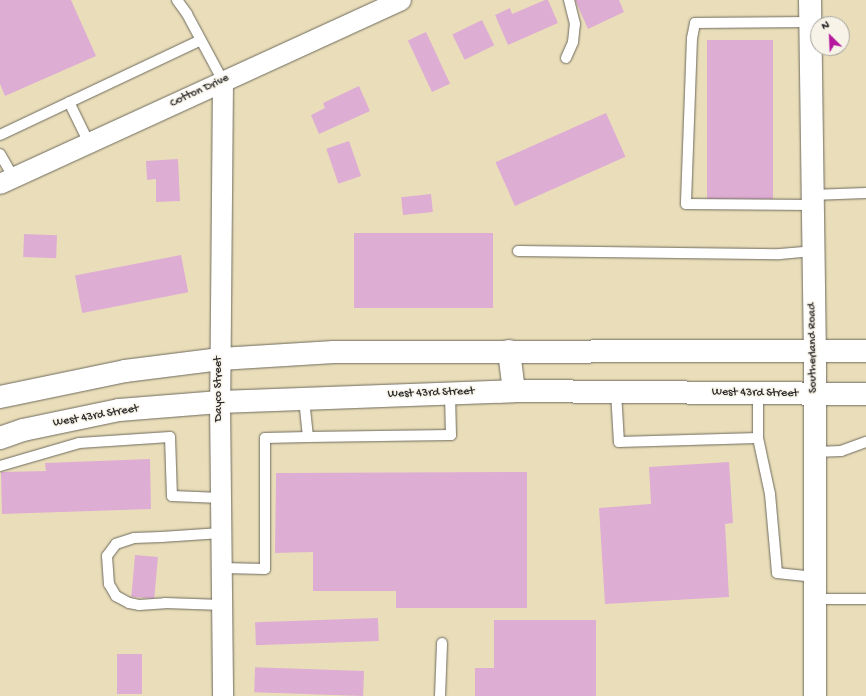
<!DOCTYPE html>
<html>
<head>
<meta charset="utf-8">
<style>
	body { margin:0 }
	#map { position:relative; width:866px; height:696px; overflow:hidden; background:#eadeba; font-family:"Gochi Hand",sans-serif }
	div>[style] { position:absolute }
	.building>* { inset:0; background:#deadd3; transform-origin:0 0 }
	.roads { filter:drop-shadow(0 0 1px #6e6a5d) drop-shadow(0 0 1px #6e6a5d) }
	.lane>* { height:10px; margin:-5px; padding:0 5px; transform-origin:5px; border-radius:5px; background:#fff }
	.street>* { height:20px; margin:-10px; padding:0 10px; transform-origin:10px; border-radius:10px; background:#fff }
	.secondary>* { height:22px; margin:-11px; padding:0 11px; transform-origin:11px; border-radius:11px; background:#fff }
	.primary>* { height:22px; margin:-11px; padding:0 11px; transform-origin:11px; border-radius:11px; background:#fff }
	span { translate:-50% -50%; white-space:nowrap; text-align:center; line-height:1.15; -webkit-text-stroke:3px #f7f3e8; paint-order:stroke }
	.street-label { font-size:12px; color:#2b2b2b }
	.north { position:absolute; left:810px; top:16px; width:40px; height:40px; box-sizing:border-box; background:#f7f3e8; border:1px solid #a5a39c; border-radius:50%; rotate:336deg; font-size:11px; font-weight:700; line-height:16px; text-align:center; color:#2b2b2b }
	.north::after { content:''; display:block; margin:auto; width:14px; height:18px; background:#b5179e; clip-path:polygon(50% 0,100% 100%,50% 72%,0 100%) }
</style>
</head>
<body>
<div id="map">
	<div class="building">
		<div style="clip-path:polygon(0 0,71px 0,96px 56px,5px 96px,0 84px)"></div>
		<div style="clip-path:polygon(545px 0,548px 0,558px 23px,508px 45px,495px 15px,510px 8px,512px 14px)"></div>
		<div style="clip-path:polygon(575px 0,619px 0,624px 12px,588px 29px)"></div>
		<div style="left:482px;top:20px;width:28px;height:33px;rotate:64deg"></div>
		<div style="left:426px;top:32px;width:57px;height:20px;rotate:65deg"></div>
		<div style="left:707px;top:40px;width:66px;height:159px"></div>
		<div style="clip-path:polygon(359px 86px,370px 111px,319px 134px,311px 115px,325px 108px,323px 103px)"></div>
		<div style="left:606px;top:113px;width:48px;height:121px;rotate:66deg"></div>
		<div style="left:349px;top:141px;width:37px;height:24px;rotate:71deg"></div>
		<div style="clip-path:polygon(178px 159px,180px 201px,156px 202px,156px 179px,147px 180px,146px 161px)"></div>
		<div style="left:431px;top:194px;width:18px;height:30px;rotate:84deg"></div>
		<div style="left:354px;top:233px;width:139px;height:75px"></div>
		<div style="left:24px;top:234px;width:33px;height:23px;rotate:2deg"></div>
		<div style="left:181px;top:255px;width:38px;height:108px;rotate:79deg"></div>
		<div style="clip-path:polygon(150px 459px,151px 509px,2px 514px,1px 472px,46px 471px,45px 463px)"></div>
		<div style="clip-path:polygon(729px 462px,733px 523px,725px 524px,729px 597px,605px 604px,599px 508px,651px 504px,649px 467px)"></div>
		<div style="clip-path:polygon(527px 472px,527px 608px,396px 608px,396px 591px,313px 591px,313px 552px,275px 553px,276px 473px)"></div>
		<div style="left:135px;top:555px;width:23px;height:42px;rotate:5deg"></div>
		<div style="left:378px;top:618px;width:23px;height:123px;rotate:88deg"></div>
		<div style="clip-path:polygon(494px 620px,596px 620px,596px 696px,475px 696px,475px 668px,494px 668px)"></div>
		<div style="left:142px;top:654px;width:40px;height:25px;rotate:90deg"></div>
		<div style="left:364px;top:671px;width:25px;height:109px;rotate:92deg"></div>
	</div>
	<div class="roads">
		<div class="lane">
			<div style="left:177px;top:0;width:17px;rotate:54deg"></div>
			<div style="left:187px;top:14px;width:76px;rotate:61.8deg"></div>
			<div style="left:810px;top:22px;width:115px;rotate:179.5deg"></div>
			<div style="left:695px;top:23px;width:15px;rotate:101deg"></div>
			<div style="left:692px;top:38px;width:166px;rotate:92.1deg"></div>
			<div style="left:686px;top:204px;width:127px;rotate:0.5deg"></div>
			<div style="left:566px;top:58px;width:17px;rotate:-66deg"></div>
			<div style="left:573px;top:42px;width:18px;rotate:-84deg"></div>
			<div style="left:575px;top:24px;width:25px;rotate:-104deg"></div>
			<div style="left:69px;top:102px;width:46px;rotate:64deg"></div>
			<div style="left:0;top:135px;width:222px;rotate:-25.3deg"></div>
			<div style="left:0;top:154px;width:28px;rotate:60deg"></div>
			<div style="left:812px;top:195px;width:54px;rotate:-2.1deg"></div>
			<div style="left:518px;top:251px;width:262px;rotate:0.7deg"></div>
			<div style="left:780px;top:254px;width:33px;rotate:-5deg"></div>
			<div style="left:616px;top:392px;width:50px;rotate:86.6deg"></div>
			<div style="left:619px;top:442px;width:139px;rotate:-1.6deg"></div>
			<div style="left:758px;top:438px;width:44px;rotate:-90deg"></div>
			<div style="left:304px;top:399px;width:38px;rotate:84deg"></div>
			<div style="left:308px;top:437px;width:143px;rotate:-0.8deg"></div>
			<div style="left:451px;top:435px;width:42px;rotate:-91.4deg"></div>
			<div style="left:758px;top:438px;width:57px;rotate:77.9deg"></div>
			<div style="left:770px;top:494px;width:79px;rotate:84.9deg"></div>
			<div style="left:777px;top:573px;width:38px;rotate:6deg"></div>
			<div style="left:815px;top:452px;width:26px;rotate:-2deg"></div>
			<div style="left:841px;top:451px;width:27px;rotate:-20deg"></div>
			<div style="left:0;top:466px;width:82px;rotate:-16.2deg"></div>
			<div style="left:79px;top:443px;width:91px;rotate:-3.8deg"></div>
			<div style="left:170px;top:437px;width:59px;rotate:88.1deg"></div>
			<div style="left:172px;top:496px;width:49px;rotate:2.3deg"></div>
			<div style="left:221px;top:533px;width:60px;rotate:176.2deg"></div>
			<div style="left:161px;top:537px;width:27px;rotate:178deg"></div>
			<div style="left:134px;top:538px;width:19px;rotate:162deg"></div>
			<div style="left:116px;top:544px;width:15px;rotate:127deg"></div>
			<div style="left:107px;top:556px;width:28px;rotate:86deg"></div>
			<div style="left:109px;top:584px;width:14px;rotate:60deg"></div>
			<div style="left:116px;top:596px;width:15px;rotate:28deg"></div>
			<div style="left:129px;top:603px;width:10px;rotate:11deg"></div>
			<div style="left:139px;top:605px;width:26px;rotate:-4deg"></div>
			<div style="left:165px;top:603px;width:57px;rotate:2deg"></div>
			<div style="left:222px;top:568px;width:43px;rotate:1.3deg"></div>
			<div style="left:265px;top:569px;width:131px;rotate:-90deg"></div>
			<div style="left:265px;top:438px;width:43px;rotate:-1.3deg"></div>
			<div style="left:815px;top:599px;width:51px"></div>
			<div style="left:440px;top:696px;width:53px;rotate:-87.8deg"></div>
		</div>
		<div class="street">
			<div style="left:223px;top:81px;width:321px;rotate:90.5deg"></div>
			<div style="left:220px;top:402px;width:294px;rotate:89.4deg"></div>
			<div style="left:0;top:184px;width:441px;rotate:-24.6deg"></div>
		</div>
		<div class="secondary">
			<div style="left:810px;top:0;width:351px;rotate:89.2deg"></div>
			<div style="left:815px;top:351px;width:345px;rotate:90deg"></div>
		</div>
		<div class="primary">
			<div style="left:509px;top:351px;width:40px;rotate:82.9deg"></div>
			<div style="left:0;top:397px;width:128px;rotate:-11.7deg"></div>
			<div style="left:125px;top:371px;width:96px;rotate:-7.2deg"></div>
			<div style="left:220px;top:359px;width:114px;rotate:-3.5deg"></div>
			<div style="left:334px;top:352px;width:532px;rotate:-0.11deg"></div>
			<div style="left:0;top:438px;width:24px;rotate:-19deg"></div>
			<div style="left:23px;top:430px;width:98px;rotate:-11.8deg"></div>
			<div style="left:119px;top:410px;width:101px;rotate:-4.5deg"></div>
			<div style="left:220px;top:402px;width:294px;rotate:-2.1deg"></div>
			<div style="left:514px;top:391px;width:352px;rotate:0.5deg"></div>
		</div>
	</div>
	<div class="street-label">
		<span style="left:200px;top:92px;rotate:-25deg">Cotton Drive</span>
		<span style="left:814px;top:348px;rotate:-91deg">Southerland Road</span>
		<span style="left:220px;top:389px;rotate:-90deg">Dayco Street</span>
		<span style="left:431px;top:394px;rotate:-2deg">West 43rd Street</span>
		<span style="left:755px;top:394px;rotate:1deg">West 43rd Street</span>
		<span style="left:96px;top:417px;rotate:-10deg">West 43rd Street</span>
	</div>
	<div class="north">N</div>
</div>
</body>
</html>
